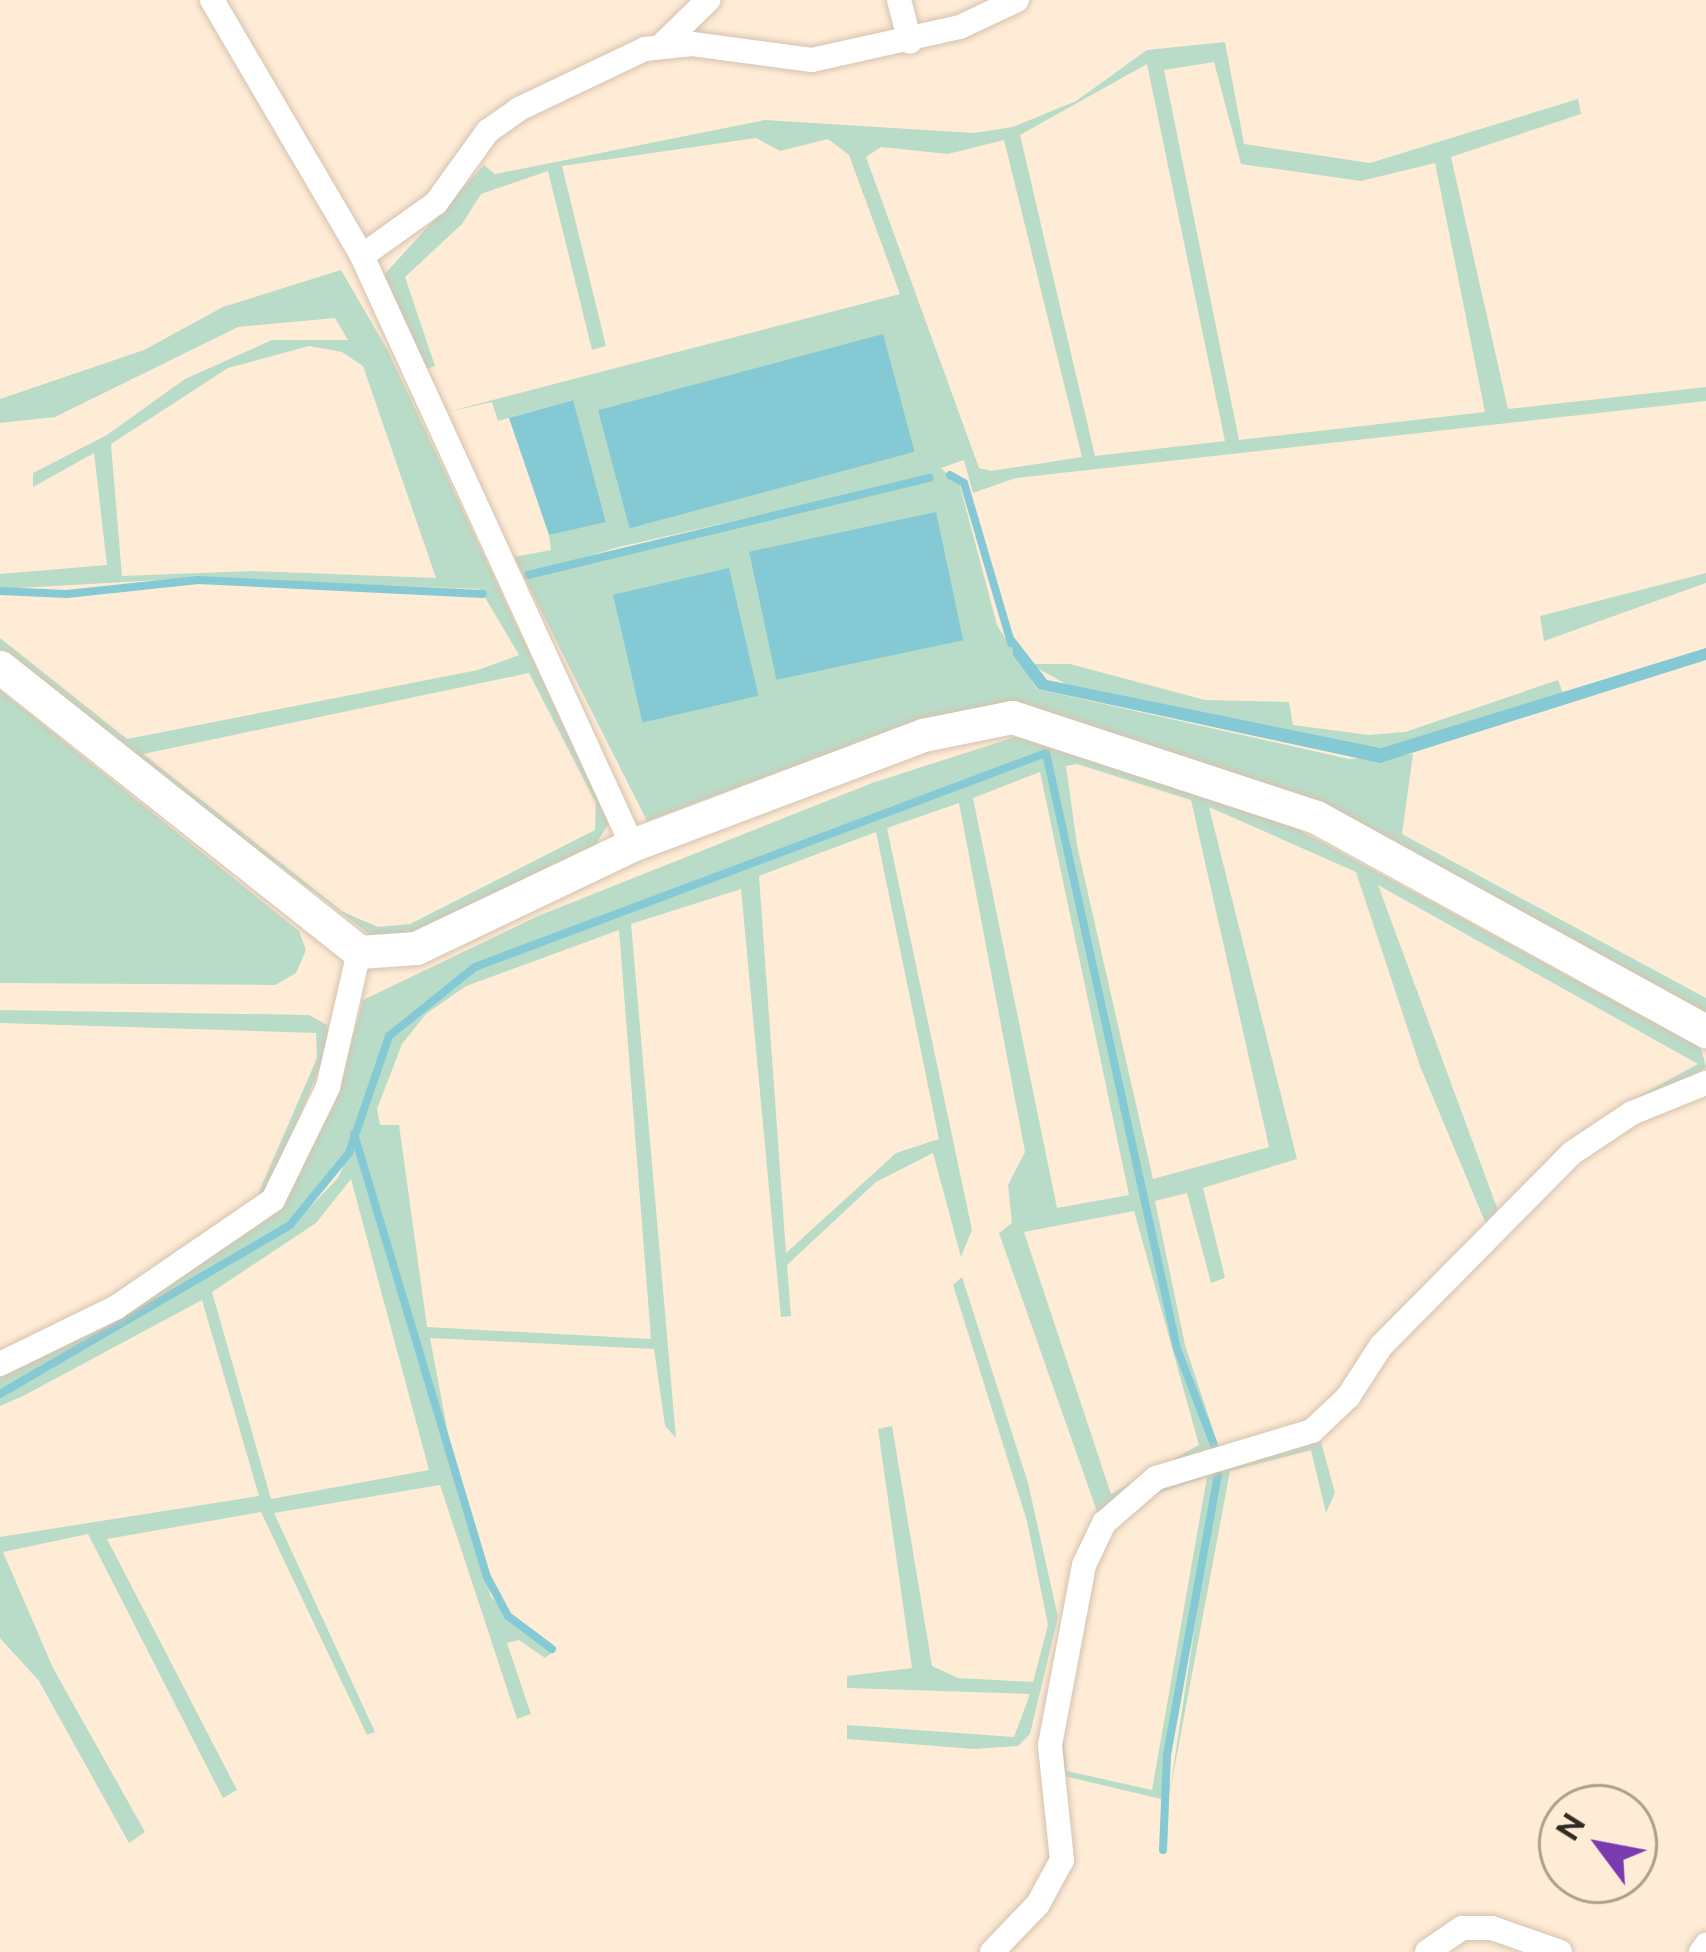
<!DOCTYPE html>
<html>
<head>
<meta charset="utf-8">
<style>
	body { margin:0 }
	#map { position:relative; width:1706px; height:1952px; overflow:hidden; background:#ffecd7; font-family:Ubuntu,sans-serif }
	div>[style] { position:absolute }
	.green>* { inset:0; background:#b9dcc8 }
	.water>* { inset:0; background:#85c9d4; transform-origin:0 0 }
	.stream>* { height:8px; margin:-4px; padding:0 4px; transform-origin:4px; border-radius:4px; background:#85c9d4 }
	.roads { filter:drop-shadow(0 0 3px #d5c3af) drop-shadow(0 0 3px #d5c3af) }
	.street>* { height:24px; margin:-12px; padding:0 12px; transform-origin:12px; border-radius:12px; background:#fff }
	.secondary>* { height:33px; margin:-16.5px; padding:0 16.5px; transform-origin:16.5px; border-radius:16.5px; background:#fff }
	span { translate:-50% -50%; white-space:nowrap; text-align:center; line-height:1.15; -webkit-text-stroke:9px #ffecd7; paint-order:stroke }
	.north { position:absolute; left:1538px; top:1784px; width:120px; height:120px; box-sizing:border-box; background:#ffecd7; border:3px solid #ad9f8f; border-radius:50%; rotate:302deg; font-size:33px; font-weight:700; line-height:48px; text-align:center; color:#322b23 }
	.north::after { content:''; display:block; margin:auto; width:42px; height:54px; background:#783bb0; clip-path:polygon(50% 0,100% 100%,50% 72%,0 100%) }
</style>
</head>
<body>
<div id="map">
	<div class="green">
		<div style="clip-path:polygon(evenodd,1225px 42px,1244px 144px,1370px 163px,1578px 99px,1581px 114px,1451px 157px,1508px 409px,1706px 387px,1706px 401px,1016px 478px,973px 493px,964px 460px,941px 468px,960px 486px,997px 625px,1037px 689px,1349px 759px,1413px 754px,1402px 834px,1706px 998px,1706px 1019px,1373px 838px,981px 709px,922px 718px,647px 821px,514px 557px,551px 550px,549px 535px,606px 521px,572px 400px,498px 421px,492px 402px,443px 413px,900px 294px,849px 155px,828px 139px,780px 151px,756px 138px,562px 166px,606px 346px,592px 350px,548px 171px,481px 194px,462px 224px,405px 277px,435px 366px,426px 369px,383px 276px,484px 165px,495px 174px,765px 120px,974px 133px,1013px 127px,1076px 101px,1147px 50px,1225px 42px,1214px 62px,1241px 164px,1361px 181px,1435px 163px,1485px 412px,1239px 440px,1164px 70px,1214px 62px,1225px 42px,1147px 64px,1225px 441px,1095px 456px,1020px 135px,1147px 64px,1225px 42px,1004px 140px,1082px 457px,991px 471px,979px 468px,866px 157px,881px 147px,948px 154px,1004px 140px,1225px 42px,927px 477px,928px 481px,528px 574px,619px 547px,927px 477px)"></div>
		<div style="clip-path:polygon(evenodd,341px 270px,388px 351px,609px 823px,591px 852px,413px 935px,376px 939px,0 655px,0 638px,127px 739px,478px 670px,519px 655px,480px 589px,196px 578px,0 589px,0 574px,107px 565px,94px 453px,33px 487px,33px 473px,107px 435px,185px 379px,272px 340px,348px 340px,335px 318px,238px 327px,55px 417px,0 423px,0 399px,144px 350px,223px 307px,341px 270px,309px 346px,342px 352px,363px 366px,436px 578px,251px 571px,122px 576px,111px 444px,228px 368px,309px 346px,341px 270px,529px 673px,596px 803px,595px 830px,410px 924px,378px 927px,343px 912px,143px 754px,529px 673px)"></div>
		<div style="clip-path:polygon(1706px 573px,1706px 583px,1544px 641px,1540px 616px)"></div>
		<div style="clip-path:polygon(1030px 664px,1070px 664px,1205px 700px,1289px 702px,1293px 725px,1369px 735px,1405px 732px,1558px 680px,1563px 693px,1381px 748px,1066px 684px)"></div>
		<div style="clip-path:polygon(0 690px,299px 931px,306px 950px,296px 973px,275px 985px,0 983px)"></div>
		<div style="clip-path:polygon(evenodd,1015px 737px,1288px 824px,1701px 1048px,1706px 1067px,1505px 1212px,1544px 1167px,1619px 1107px,1698px 1064px,1378px 885px,1500px 1216px,1488px 1229px,1420px 1066px,1356px 872px,1209px 807px,1297px 1159px,1203px 1188px,1225px 1278px,1211px 1283px,1187px 1193px,1155px 1201px,1185px 1345px,1220px 1451px,1181px 1347px,1045px 752px,474px 965px,387px 1034px,348px 1153px,289px 1224px,0 1392px,0 1377px,140px 1304px,278px 1212px,335px 1103px,363px 1000px,538px 916px,872px 783px,1015px 737px,1077px 764px,1191px 800px,1269px 1147px,1153px 1179px,1077px 845px,1066px 766px,1077px 764px)"></div>
		<div style="clip-path:polygon(evenodd,1045px 756px,1175px 1347px,1213px 1453px,1100px 1520px,999px 1233px,1012px 1223px,1008px 1185px,1025px 1152px,959px 803px,887px 828px,972px 1230px,961px 1257px,933px 1153px,876px 1182px,787px 1265px,791px 1316px,781px 1317px,741px 889px,631px 924px,676px 1438px,665px 1426px,654px 1349px,430px 1338px,456px 1476px,356px 1133px,390px 1037px,476px 969px,1045px 756px,1040px 772px,1129px 1195px,1057px 1208px,973px 798px,1040px 772px,1045px 756px,876px 832px,939px 1139px,896px 1153px,786px 1253px,759px 876px,876px 832px,1045px 756px,619px 930px,651px 1339px,427px 1327px,399px 1125px,380px 1125px,377px 1109px,402px 1044px,426px 1014px,466px 986px,619px 930px,1045px 756px,1134px 1211px,1199px 1445px,1111px 1494px,1024px 1232px,1134px 1211px)"></div>
		<div style="clip-path:polygon(0 1010px,309px 1015px,327px 1025px,330px 1043px,270px 1187px,256px 1199px,317px 1058px,316px 1033px,0 1023px)"></div>
		<div style="clip-path:polygon(evenodd,354px 1143px,491px 1597px,553px 1652px,545px 1658px,519px 1640px,507px 1643px,531px 1714px,517px 1719px,440px 1485px,274px 1513px,375px 1732px,367px 1735px,261px 1512px,107px 1539px,237px 1790px,223px 1798px,88px 1534px,3px 1552px,53px 1668px,145px 1832px,129px 1843px,39px 1681px,0 1638px,0 1537px,259px 1496px,202px 1300px,23px 1396px,0 1406px,0 1397px,291px 1227px,338px 1178px,354px 1143px,351px 1179px,429px 1470px,271px 1499px,212px 1292px,316px 1223px,351px 1179px)"></div>
		<div style="clip-path:polygon(962px 1277px,1028px 1483px,1058px 1617px,1030px 1734px,1018px 1746px,974px 1749px,847px 1739px,847px 1725px,1014px 1737px,1030px 1694px,847px 1688px,847px 1676px,912px 1668px,878px 1429px,892px 1426px,932px 1666px,958px 1678px,1033px 1682px,1048px 1625px,1027px 1521px,953px 1285px)"></div>
		<div style="clip-path:polygon(1320px 1438px,1335px 1493px,1326px 1513px,1311px 1450px,1230px 1471px,1169px 1797px,1218px 1472px,1161px 1799px,1060px 1775px,1059px 1702px,1067px 1771px,1152px 1790px,1207px 1477px,1159px 1493px,1105px 1530px,1149px 1490px)"></div>
	</div>
	<div class="water">
		<div style="left:883px;top:334px;width:122px;height:295px;rotate:75deg"></div>
		<div style="clip-path:polygon(573px 400px,606px 522px,549px 535px,509px 418px)"></div>
		<div style="left:936px;top:512px;width:131px;height:191px;rotate:78deg"></div>
		<div style="left:729px;top:568px;width:131px;height:119px;rotate:77deg"></div>
		<div style="clip-path:polygon(1010px 632px,1047px 680px,1381px 748px,1706px 648px,1706px 660px,1380px 763px,1038px 689px,1013px 655px)"></div>
	</div>
	<div class="stream">
		<div style="left:950px;top:475px;width:16px;rotate:30deg"></div>
		<div style="left:964px;top:483px;width:167px;rotate:73.6deg"></div>
		<div style="left:528px;top:575px;width:413px;rotate:-13.6deg"></div>
		<div style="left:0;top:591px;width:67px;rotate:2.6deg"></div>
		<div style="left:67px;top:594px;width:132px;rotate:-6.1deg"></div>
		<div style="left:198px;top:580px;width:285px;rotate:2.8deg"></div>
		<div style="left:354px;top:1134px;width:463px;rotate:73.3deg"></div>
		<div style="left:487px;top:1577px;width:44px;rotate:61.7deg"></div>
		<div style="left:508px;top:1616px;width:55px;rotate:36.9deg"></div>
		<div style="left:0;top:1394px;width:336px;rotate:-30.2deg"></div>
		<div style="left:290px;top:1225px;width:93px;rotate:-50.7deg"></div>
		<div style="left:349px;top:1153px;width:124px;rotate:-71.1deg"></div>
		<div style="left:389px;top:1036px;width:110px;rotate:-38.7deg"></div>
		<div style="left:475px;top:967px;width:610px;rotate:-20.55deg"></div>
		<div style="left:1046px;top:753px;width:609px;rotate:77.58deg"></div>
		<div style="left:1177px;top:1348px;width:112px;rotate:69.1deg"></div>
		<div style="left:1163px;top:1850px;width:95px;rotate:-87.6deg"></div>
		<div style="left:1167px;top:1755px;width:286px;rotate:-79.7deg"></div>
	</div>
	<div class="roads">
		<div class="street">
			<div style="left:212px;top:0;width:297px;rotate:59.6deg"></div>
			<div style="left:362px;top:256px;width:648px;rotate:65.37deg"></div>
			<div style="left:899px;top:0;width:43px;rotate:75.3deg"></div>
			<div style="left:664px;top:43px;width:62px;rotate:-44.3deg"></div>
			<div style="left:362px;top:256px;width:91px;rotate:-35.6deg"></div>
			<div style="left:436px;top:203px;width:89px;rotate:-54.2deg"></div>
			<div style="left:488px;top:131px;width:38px;rotate:-35deg"></div>
			<div style="left:519px;top:109px;width:140px;rotate:-25.5deg"></div>
			<div style="left:645px;top:49px;width:47px;rotate:-6.1deg"></div>
			<div style="left:692px;top:44px;width:121px;rotate:7.6deg"></div>
			<div style="left:812px;top:60px;width:152px;rotate:-12.6deg"></div>
			<div style="left:960px;top:27px;width:63px;rotate:-25.3deg"></div>
			<div style="left:0;top:1364px;width:128px;rotate:-26deg"></div>
			<div style="left:115px;top:1308px;width:191px;rotate:-34.4deg"></div>
			<div style="left:273px;top:1200px;width:126px;rotate:-64deg"></div>
			<div style="left:328px;top:1087px;width:139px;rotate:-77.1deg"></div>
			<div style="left:992px;top:1952px;width:66px;rotate:-46.2deg"></div>
			<div style="left:1038px;top:1904px;width:50px;rotate:-61.4deg"></div>
			<div style="left:1062px;top:1860px;width:116px;rotate:-96deg"></div>
			<div style="left:1050px;top:1745px;width:183px;rotate:-79.3deg"></div>
			<div style="left:1084px;top:1565px;width:47px;rotate:-64.5deg"></div>
			<div style="left:1104px;top:1523px;width:69px;rotate:-40.9deg"></div>
			<div style="left:1156px;top:1478px;width:163px;rotate:-16.8deg"></div>
			<div style="left:1312px;top:1431px;width:50px;rotate:-43.4deg"></div>
			<div style="left:1348px;top:1397px;width:61px;rotate:-57.1deg"></div>
			<div style="left:1381px;top:1346px;width:272px;rotate:-45.3deg"></div>
			<div style="left:1572px;top:1153px;width:72px;rotate:-33.7deg"></div>
			<div style="left:1632px;top:1113px;width:80px;rotate:-22.1deg"></div>
			<div style="left:1427px;top:1952px;width:42px;rotate:-34.4deg"></div>
			<div style="left:1462px;top:1928px;width:30px"></div>
			<div style="left:1492px;top:1928px;width:72px;rotate:19.4deg"></div>
			<div style="left:1701px;top:1952px;width:9px;rotate:-54deg"></div>
		</div>
		<div class="secondary">
			<div style="left:0;top:667px;width:458px;rotate:38.4deg"></div>
			<div style="left:359px;top:952px;width:57px;rotate:-4deg"></div>
			<div style="left:416px;top:948px;width:239px;rotate:-25.5deg"></div>
			<div style="left:632px;top:845px;width:311px;rotate:-20.7deg"></div>
			<div style="left:923px;top:735px;width:91px;rotate:-11.4deg"></div>
			<div style="left:1012px;top:717px;width:320px;rotate:18.2deg"></div>
			<div style="left:1316px;top:817px;width:445px;rotate:28.8deg"></div>
		</div>
	</div>
	<div class="north">N</div>
</div>
</body>
</html>
